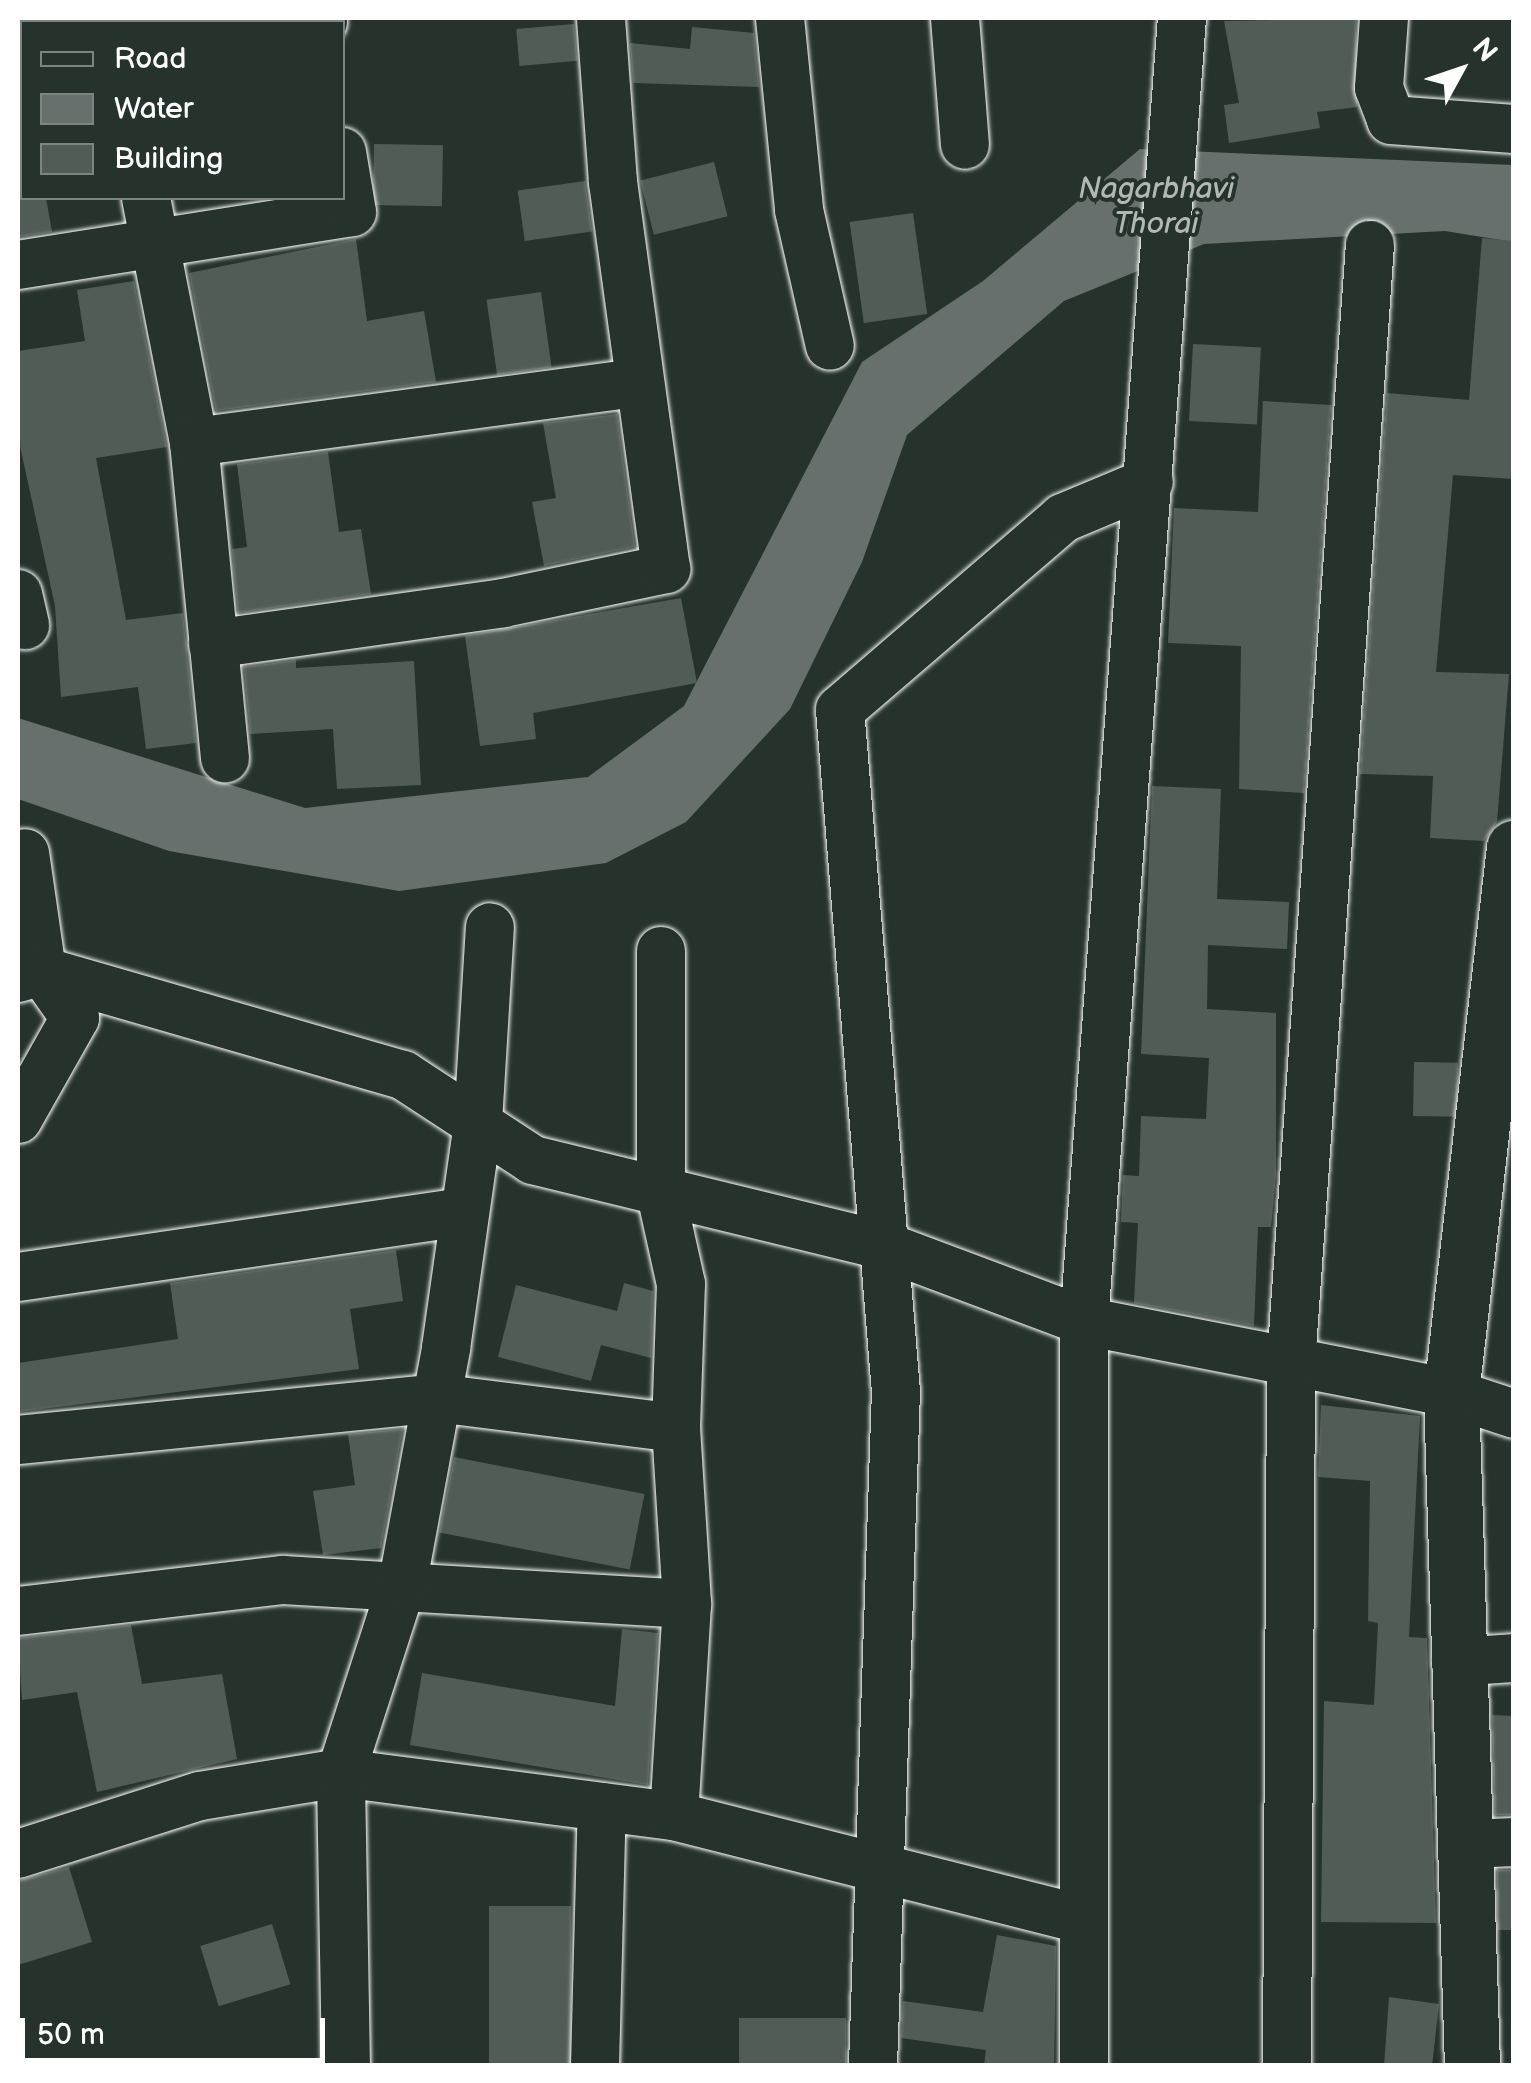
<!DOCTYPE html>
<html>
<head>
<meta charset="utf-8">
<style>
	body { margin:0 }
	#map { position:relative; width:1531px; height:2083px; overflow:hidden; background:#26332d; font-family:"Balsamiq Sans",sans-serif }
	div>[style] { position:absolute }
	.water>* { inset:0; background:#67706c }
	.building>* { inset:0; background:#515c57; transform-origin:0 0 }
	.roads { filter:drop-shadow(0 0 2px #fff) drop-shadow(0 0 2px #fff) }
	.street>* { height:48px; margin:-24px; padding:0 24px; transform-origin:24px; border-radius:24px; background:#26332d }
	.secondary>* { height:55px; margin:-27.5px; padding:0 27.5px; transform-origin:27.5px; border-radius:27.5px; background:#26332d }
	span { translate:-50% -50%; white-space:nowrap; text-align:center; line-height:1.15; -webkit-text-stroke:8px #26332d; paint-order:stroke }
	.water-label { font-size:30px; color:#b3b8b6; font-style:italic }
	.frame { position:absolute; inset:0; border:20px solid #fff; pointer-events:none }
	.legend { position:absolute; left:20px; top:20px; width:325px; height:180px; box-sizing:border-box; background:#26332d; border:2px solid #7d8581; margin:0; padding:12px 18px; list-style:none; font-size:30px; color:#fff }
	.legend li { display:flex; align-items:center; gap:20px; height:50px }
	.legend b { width:50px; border:2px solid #7d8581 }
	.north { position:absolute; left:1411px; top:20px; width:100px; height:100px; -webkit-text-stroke:8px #26332d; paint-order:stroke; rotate:50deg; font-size:28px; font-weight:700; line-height:40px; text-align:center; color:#fff }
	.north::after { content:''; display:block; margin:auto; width:35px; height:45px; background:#fff; clip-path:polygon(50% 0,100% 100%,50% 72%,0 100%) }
	.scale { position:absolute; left:20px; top:2018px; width:305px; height:45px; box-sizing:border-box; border:5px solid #fff; border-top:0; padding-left:12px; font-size:30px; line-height:35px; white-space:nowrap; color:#fff; -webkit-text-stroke:8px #26332d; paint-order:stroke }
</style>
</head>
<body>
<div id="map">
	<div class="water">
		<div style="clip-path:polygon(1140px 149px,1513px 165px,1513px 242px,1445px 231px,1204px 244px,1064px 301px,907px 435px,862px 562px,790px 709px,686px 822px,606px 863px,399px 891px,169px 851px,18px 799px,18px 718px,305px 808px,588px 777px,684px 706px,862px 362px,983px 281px)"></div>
	</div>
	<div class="building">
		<div style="clip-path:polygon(1356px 18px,1357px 107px,1317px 112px,1320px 128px,1229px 143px,1224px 105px,1239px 103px,1224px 21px)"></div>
		<div style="left:574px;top:24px;width:37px;height:58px;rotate:85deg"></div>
		<div style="clip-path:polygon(692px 27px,754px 33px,759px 87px,633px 83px,630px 43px,690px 49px)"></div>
		<div style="left:374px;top:144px;width:69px;height:61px;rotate:1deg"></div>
		<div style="left:714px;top:162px;width:56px;height:76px;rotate:76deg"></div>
		<div style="left:585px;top:181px;width:51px;height:68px;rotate:82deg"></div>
		<div style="clip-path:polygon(18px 198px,46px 198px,52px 232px,18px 237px)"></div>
		<div style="left:913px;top:213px;width:102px;height:64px;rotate:82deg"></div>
		<div style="clip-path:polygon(1482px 238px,1514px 241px,1514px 479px,1453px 475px,1436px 672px,1509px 674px,1497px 822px,1484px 841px,1430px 838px,1433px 776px,1360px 774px,1387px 393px,1469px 400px)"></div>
		<div style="clip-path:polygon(356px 239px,367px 321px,424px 311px,436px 382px,216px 411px,189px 273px)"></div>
		<div style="clip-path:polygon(134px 281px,167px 447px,96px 458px,126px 620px,183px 613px,196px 743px,146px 749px,138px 687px,61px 697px,55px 606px,18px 437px,18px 351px,85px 341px,77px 290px)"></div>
		<div style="left:541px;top:292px;width:76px;height:55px;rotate:82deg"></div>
		<div style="left:1193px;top:344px;width:68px;height:77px;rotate:3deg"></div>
		<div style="clip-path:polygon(1263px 401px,1331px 405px,1304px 793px,1239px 789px,1241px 646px,1168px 643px,1174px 508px,1258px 512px)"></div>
		<div style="clip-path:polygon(617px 414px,635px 547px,544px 566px,532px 502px,556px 498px,543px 423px)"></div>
		<div style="clip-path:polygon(328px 452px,339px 532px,361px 529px,371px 594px,238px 613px,232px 549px,247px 547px,237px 464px)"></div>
		<div style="clip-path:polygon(681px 598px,697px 683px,533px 713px,536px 739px,480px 746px,465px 636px)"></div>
		<div style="clip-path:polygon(296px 660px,296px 668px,414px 661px,421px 785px,337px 789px,333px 729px,250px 734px,244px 667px)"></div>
		<div style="clip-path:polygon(1152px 786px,1221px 789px,1217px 899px,1289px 902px,1287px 949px,1208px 945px,1207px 1009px,1276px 1013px,1276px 1175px,1271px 1227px,1258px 1227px,1254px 1326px,1134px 1303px,1138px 1223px,1121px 1222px,1123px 1175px,1139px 1176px,1141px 1116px,1206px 1119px,1209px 1058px,1141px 1054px)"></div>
		<div style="left:1414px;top:1062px;width:44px;height:54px;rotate:1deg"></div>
		<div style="clip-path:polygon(396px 1250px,403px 1301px,350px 1309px,359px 1369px,18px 1412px,18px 1363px,178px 1339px,170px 1283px)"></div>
		<div style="clip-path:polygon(624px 1283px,653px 1291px,651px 1358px,601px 1345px,591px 1381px,498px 1357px,516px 1285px,617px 1311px)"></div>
		<div style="clip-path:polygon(1321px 1405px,1420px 1416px,1409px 1637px,1427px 1638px,1436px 1923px,1321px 1922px,1324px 1701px,1374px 1705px,1378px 1623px,1368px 1621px,1370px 1481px,1318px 1477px)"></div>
		<div style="clip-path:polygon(403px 1429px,381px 1548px,323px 1555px,313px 1491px,355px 1485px,348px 1434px)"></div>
		<div style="left:454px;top:1457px;width:194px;height:77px;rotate:11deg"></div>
		<div style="clip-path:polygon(131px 1625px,142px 1684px,222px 1674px,237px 1759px,97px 1792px,77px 1692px,22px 1700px,18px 1638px)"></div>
		<div style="clip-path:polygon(622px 1629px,658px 1633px,648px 1785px,410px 1745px,422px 1673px,615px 1706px)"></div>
		<div style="clip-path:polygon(1492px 1715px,1514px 1716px,1514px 1815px,1495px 1815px)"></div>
		<div style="clip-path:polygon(69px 1867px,92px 1942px,18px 1965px,18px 1881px)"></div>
		<div style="left:1497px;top:1870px;width:17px;height:60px"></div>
		<div style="left:489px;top:1906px;width:82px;height:160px"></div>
		<div style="left:272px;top:1924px;width:63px;height:75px;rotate:73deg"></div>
		<div style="clip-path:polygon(997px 1935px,1056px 1946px,1054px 2066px,984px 2066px,986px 2050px,901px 2038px,903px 2001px,983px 2012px)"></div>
		<div style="clip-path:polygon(1389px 1997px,1439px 2004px,1432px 2066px,1384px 2066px)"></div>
		<div style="left:846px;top:2018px;width:48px;height:107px;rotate:90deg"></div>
	</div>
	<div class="roads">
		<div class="street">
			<div style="left:111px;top:18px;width:4px;rotate:76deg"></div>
			<div style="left:322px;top:18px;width:4px;rotate:76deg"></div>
			<div style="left:780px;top:18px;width:193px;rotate:84.3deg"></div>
			<div style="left:799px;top:210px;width:139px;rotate:77.2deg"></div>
			<div style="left:955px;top:18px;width:127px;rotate:85.5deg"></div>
			<div style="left:1384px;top:18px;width:70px;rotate:94.1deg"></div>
			<div style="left:1379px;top:88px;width:34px;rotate:69deg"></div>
			<div style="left:1391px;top:120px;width:123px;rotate:4.2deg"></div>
			<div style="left:146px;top:198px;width:249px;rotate:78.9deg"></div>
			<div style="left:194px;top:442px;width:318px;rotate:84.4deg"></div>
			<div style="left:18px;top:265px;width:338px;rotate:-9deg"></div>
			<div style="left:352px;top:212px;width:61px;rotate:-99.5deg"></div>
			<div style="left:194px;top:442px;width:448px;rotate:-7.6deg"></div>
			<div style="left:18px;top:594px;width:32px;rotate:77deg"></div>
			<div style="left:213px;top:644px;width:293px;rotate:-8deg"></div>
			<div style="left:503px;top:603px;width:167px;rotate:-11.8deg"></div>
			<div style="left:666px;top:569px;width:391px;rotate:-97.8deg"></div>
			<div style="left:613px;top:182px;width:164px;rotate:-94.2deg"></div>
			<div style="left:661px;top:951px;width:243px;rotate:90deg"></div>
			<div style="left:661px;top:1194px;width:92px;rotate:77.5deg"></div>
			<div style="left:681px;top:1284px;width:144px;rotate:92deg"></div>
			<div style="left:676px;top:1428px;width:176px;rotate:86.4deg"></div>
			<div style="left:687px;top:1604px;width:212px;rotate:93.5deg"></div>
			<div style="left:18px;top:978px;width:25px;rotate:-16deg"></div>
			<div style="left:42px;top:971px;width:119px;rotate:-98.2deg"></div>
			<div style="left:18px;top:1119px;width:116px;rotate:-60.6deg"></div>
			<div style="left:75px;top:1018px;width:57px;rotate:-125.1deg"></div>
			<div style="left:42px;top:971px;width:376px;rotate:16.1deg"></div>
			<div style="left:403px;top:1075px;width:155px;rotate:33.2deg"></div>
			<div style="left:533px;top:1160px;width:358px;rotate:13.7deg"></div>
			<div style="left:881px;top:1245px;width:217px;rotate:20.5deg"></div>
			<div style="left:1084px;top:1321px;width:374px;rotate:11.1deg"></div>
			<div style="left:1451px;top:1393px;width:66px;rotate:18.4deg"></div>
			<div style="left:18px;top:1277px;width:450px;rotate:-8.3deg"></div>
			<div style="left:18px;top:1440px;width:420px;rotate:-5.7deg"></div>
			<div style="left:436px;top:1398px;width:242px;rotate:7.1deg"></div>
			<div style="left:18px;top:1611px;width:267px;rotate:-6.7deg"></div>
			<div style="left:283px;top:1580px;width:405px;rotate:3.4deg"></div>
			<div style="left:1456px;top:1662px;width:58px;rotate:-3.9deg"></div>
			<div style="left:1468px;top:1844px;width:46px;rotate:-2.5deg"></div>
			<div style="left:18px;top:1854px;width:191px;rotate:-17.7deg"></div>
			<div style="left:200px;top:1796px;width:143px;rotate:-9.3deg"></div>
			<div style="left:341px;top:1773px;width:336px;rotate:7.4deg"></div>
			<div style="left:674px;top:1816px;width:421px;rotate:14.2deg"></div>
			<div style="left:346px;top:2066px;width:293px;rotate:-91deg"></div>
			<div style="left:341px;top:1773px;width:202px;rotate:-72.1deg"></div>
			<div style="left:403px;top:1581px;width:237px;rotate:-79.5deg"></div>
			<div style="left:446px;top:1348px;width:228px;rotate:-81.9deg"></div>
			<div style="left:478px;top:1122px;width:195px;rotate:-86.5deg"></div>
			<div style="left:595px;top:2066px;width:259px;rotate:-88.5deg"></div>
			<div style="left:873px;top:2066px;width:674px;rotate:-88.05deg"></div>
			<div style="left:896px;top:1392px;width:684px;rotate:-94.69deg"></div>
			<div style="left:840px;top:710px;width:294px;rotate:-40.7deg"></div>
			<div style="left:1063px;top:518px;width:93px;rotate:-22.7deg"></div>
			<div style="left:1084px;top:2066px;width:745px;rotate:-90deg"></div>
			<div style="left:1084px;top:1321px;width:1307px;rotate:-85.7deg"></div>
			<div style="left:1287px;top:2066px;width:703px;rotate:-89.67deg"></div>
			<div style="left:1291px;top:1363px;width:1121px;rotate:-85.96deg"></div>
		</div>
		<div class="secondary">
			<div style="left:1472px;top:2066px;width:673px;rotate:-91.79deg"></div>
			<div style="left:1451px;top:1393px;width:549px;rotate:-83.41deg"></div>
		</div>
	</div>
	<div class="water-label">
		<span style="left:1156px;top:206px">Nagarbhavi<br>Thorai</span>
	</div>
	<div class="frame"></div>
	<ul class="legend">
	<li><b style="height:12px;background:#26332d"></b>Road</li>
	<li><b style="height:28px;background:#67706c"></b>Water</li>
	<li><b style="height:28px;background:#515c57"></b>Building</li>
	</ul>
	<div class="north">N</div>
	<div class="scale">50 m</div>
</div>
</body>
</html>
